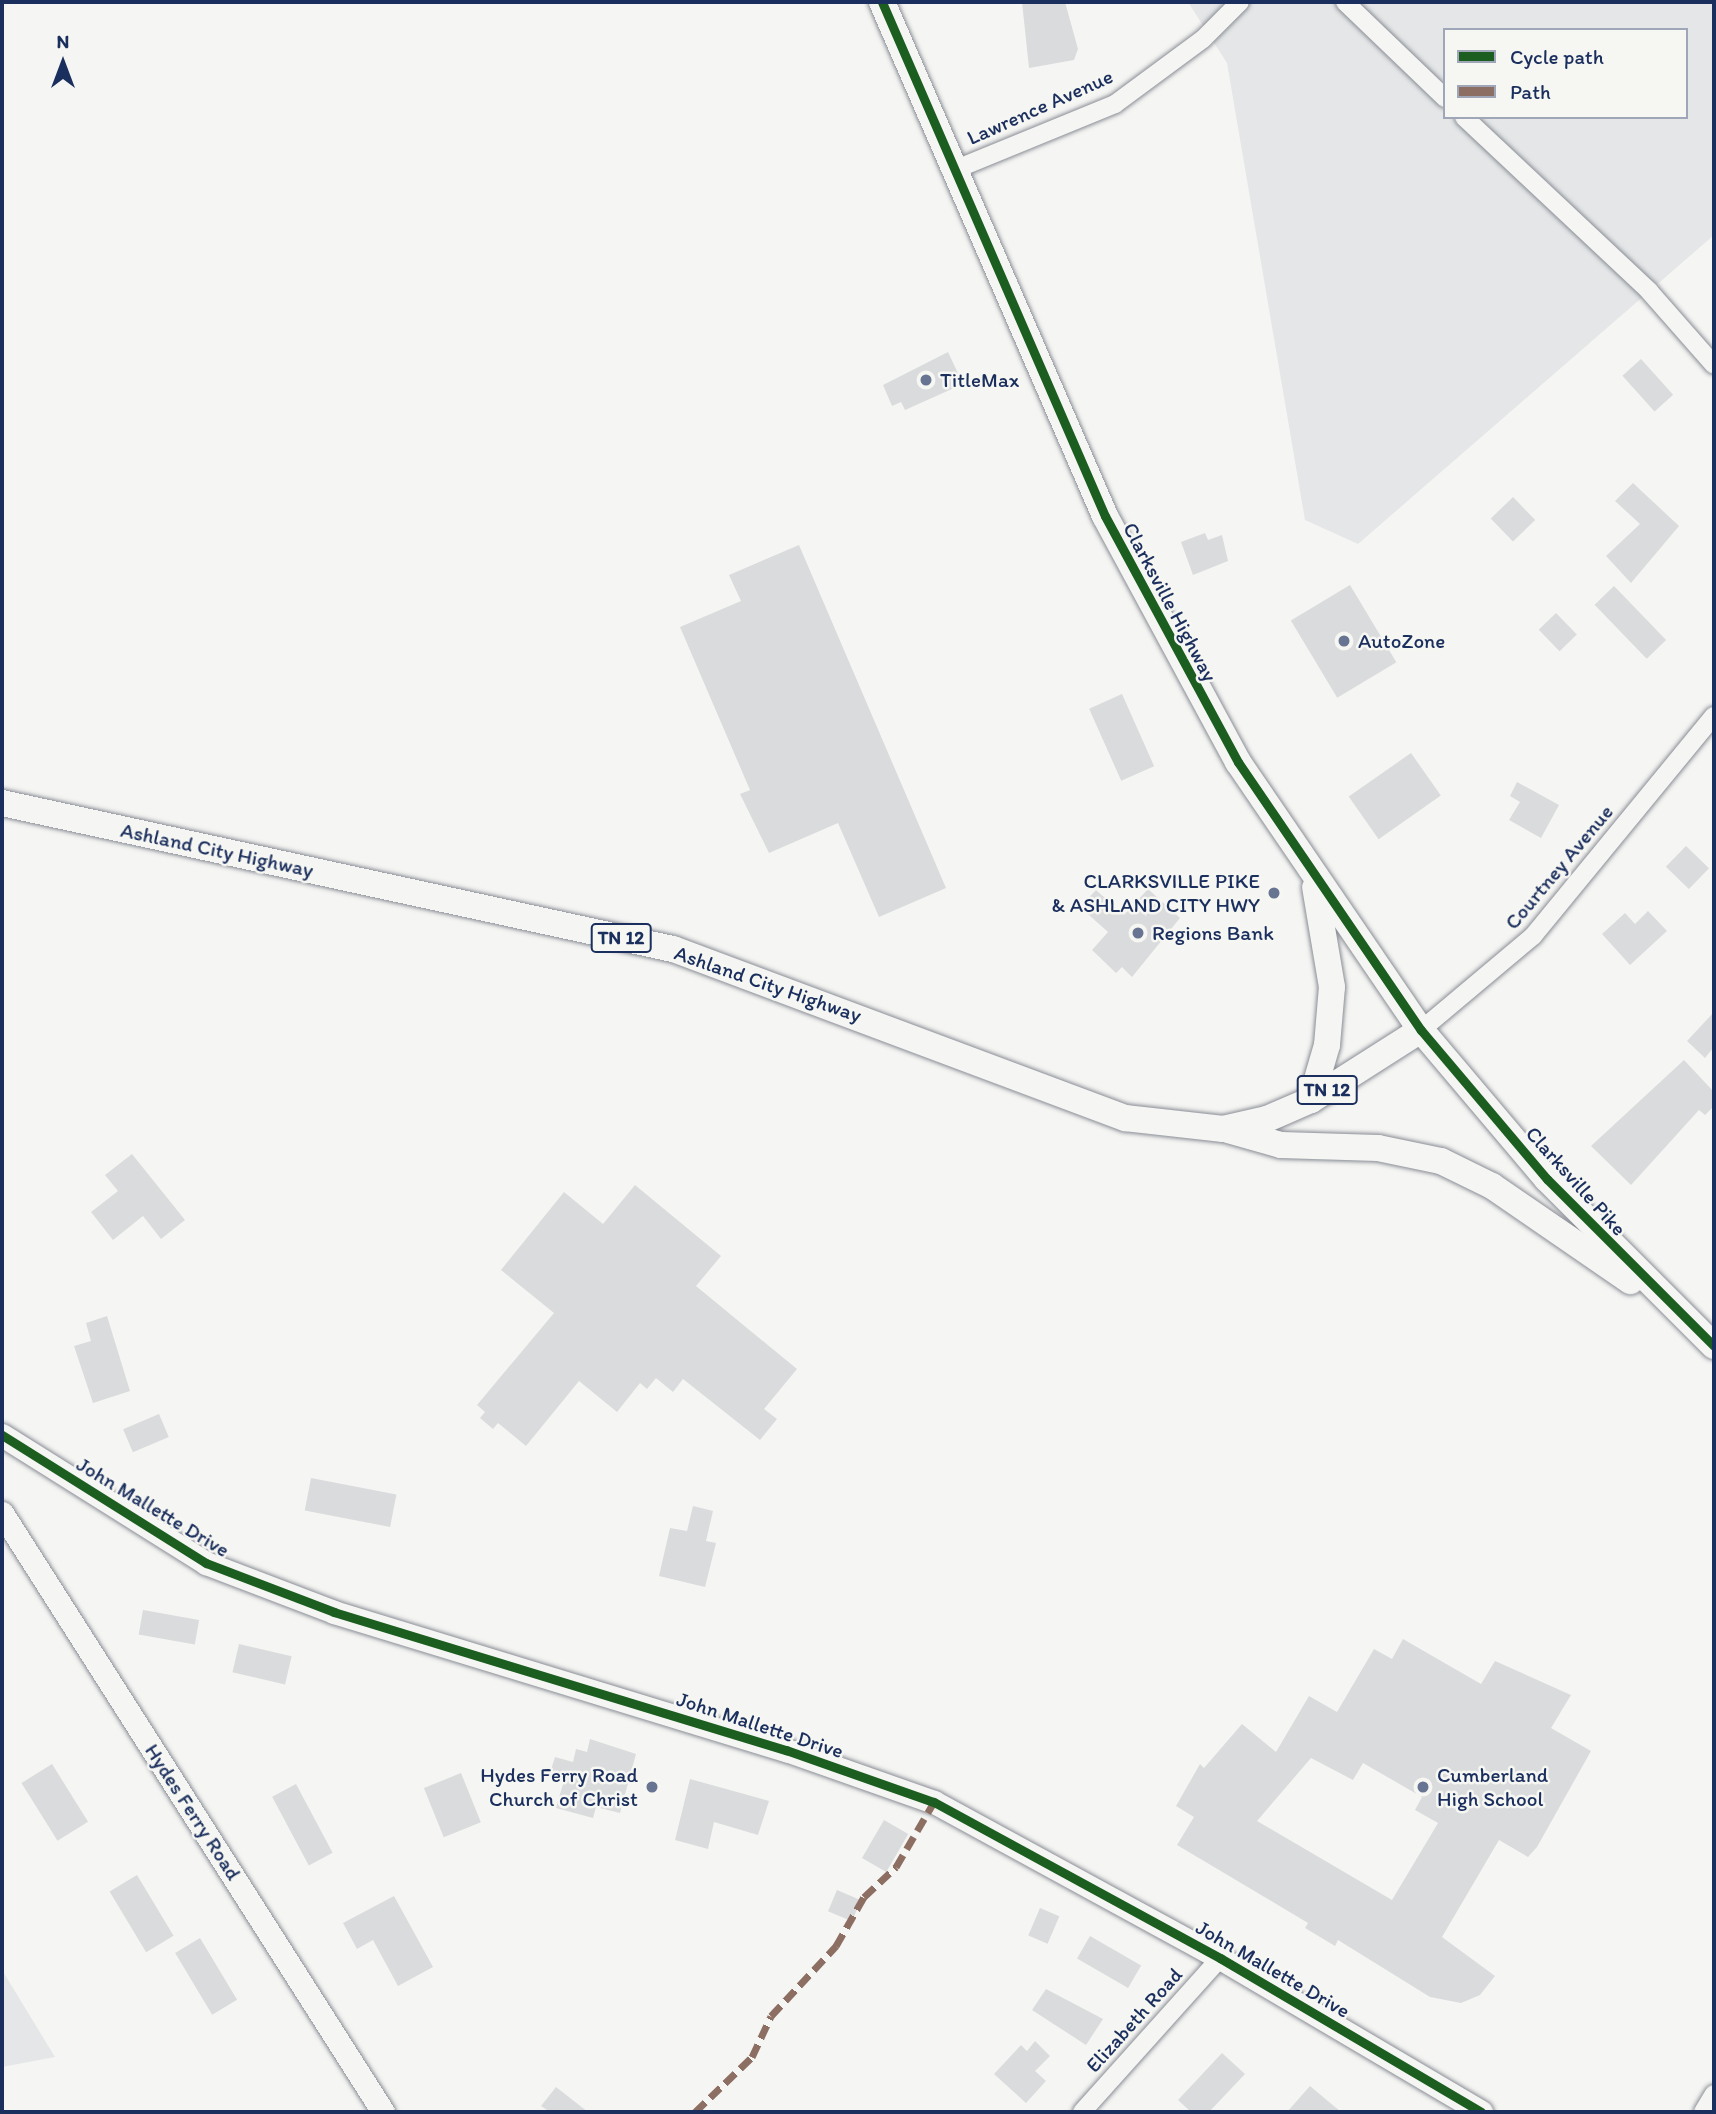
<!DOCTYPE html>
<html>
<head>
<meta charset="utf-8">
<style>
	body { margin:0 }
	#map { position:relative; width:1716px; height:2114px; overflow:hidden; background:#f5f5f3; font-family:Itim,sans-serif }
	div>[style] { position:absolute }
	.green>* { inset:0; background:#e4e6e7 }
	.building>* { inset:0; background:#dadbdc; transform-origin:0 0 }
	.roads { filter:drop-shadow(0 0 2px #898d95) drop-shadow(0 0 2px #898d95) }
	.street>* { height:18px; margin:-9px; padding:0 9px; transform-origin:9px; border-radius:9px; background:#f5f5f3 }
	.secondary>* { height:23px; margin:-11.5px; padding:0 11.5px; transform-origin:11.5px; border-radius:11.5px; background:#f5f5f3 }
	.primary>* { height:26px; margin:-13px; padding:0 13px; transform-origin:13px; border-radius:13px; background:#f5f5f3 }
	.quiet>* { height:7px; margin-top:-3.5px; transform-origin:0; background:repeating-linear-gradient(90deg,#8d6e63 0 14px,transparent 0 21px) }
	.cycleway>* { height:9px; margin:-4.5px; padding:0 4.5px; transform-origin:4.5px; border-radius:4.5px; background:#1b5e20 }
	.dots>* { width:19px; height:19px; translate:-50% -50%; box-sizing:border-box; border:4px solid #f6f6f2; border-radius:50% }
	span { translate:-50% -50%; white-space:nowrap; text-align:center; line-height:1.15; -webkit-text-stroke:5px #f6f6f2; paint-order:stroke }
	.shield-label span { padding:2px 5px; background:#f6f6f2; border:2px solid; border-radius:5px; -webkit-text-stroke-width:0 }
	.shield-label { font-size:19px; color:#1b2f5e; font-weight:700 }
	.street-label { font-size:21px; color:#1b2f5e }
	.poi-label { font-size:21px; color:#1b2f5e }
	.left { translate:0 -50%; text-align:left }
	.right { translate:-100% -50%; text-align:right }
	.frame { position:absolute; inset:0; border:4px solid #1b2f5e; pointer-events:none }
	.legend { position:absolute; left:1443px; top:28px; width:245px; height:91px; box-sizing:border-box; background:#f6f6f2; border:2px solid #9ea6b7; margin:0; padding:9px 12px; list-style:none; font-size:21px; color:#1b2f5e }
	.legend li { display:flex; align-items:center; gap:14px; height:35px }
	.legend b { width:35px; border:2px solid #9ea6b7 }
	.north { position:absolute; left:28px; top:28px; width:70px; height:70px; -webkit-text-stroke:5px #f6f6f2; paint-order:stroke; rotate:0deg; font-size:19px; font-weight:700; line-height:28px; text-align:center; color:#1b2f5e }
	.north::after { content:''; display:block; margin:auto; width:24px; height:32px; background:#1b2f5e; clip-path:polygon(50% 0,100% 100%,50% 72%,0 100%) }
</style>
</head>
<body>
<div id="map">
	<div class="green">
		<div style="clip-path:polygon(evenodd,1188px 2px,1714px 2px,1714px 235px,1358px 544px,1305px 520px,1227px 63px,1188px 2px,1445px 30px,1686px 30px,1686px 117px,1445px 117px,1445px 30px)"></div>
		<div style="clip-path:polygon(2px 1970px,55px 2057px,2px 2067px)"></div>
	</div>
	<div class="building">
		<div style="clip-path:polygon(1022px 2px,1065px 2px,1078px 49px,1074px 60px,1029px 68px)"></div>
		<div style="clip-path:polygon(948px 352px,963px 384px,905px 410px,901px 402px,892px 406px,883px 385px)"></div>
		<div style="left:1641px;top:359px;width:48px;height:25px;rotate:48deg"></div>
		<div style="clip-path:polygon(1633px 483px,1679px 526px,1631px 583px,1606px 556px,1640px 524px,1615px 501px)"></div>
		<div style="left:1513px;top:497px;width:32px;height:31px;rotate:46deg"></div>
		<div style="clip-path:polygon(1205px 533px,1208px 540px,1222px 535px,1228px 561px,1193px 575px,1181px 542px)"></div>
		<div style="clip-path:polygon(799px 545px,946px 888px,879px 917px,838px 823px,769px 853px,740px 794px,750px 790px,680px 627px,741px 601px,729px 575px)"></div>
		<div style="left:1350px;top:585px;width:90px;height:69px;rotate:59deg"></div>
		<div style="left:1614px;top:586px;width:75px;height:27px;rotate:46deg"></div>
		<div style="left:1556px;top:613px;width:30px;height:24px;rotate:46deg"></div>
		<div style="left:1122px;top:694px;width:79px;height:36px;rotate:66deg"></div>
		<div style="left:1411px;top:753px;width:52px;height:76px;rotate:55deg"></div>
		<div style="clip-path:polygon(1517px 782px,1559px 805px,1541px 838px,1509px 820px,1520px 802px,1510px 796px)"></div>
		<div style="left:1686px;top:846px;width:32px;height:29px;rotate:44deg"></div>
		<div style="clip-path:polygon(1148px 889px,1180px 918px,1132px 977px,1122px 967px,1116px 973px,1092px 950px,1108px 932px,1080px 907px,1096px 890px,1124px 915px)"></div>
		<div style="clip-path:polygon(1648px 911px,1667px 931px,1630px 965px,1602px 934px,1625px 913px,1635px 924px)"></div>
		<div style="clip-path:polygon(1714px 1012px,1714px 1047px,1705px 1058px,1687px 1041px)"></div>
		<div style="clip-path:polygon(1684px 1060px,1714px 1092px,1714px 1106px,1705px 1115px,1699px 1110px,1631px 1185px,1591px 1146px)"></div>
		<div style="clip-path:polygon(132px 1154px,185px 1220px,161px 1239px,143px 1216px,113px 1240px,91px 1212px,118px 1191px,105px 1175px)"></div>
		<div style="clip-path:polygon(635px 1185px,721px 1256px,696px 1286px,797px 1369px,764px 1409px,777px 1419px,760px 1440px,683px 1379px,673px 1392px,656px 1378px,647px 1389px,640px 1383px,617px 1412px,579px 1381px,526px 1446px,498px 1423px,493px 1429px,480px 1418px,485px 1412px,477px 1405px,554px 1313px,501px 1270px,564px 1192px,603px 1224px)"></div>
		<div style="clip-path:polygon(107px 1316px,130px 1391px,93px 1403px,74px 1346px,91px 1341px,86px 1323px)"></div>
		<div style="left:159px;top:1414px;width:25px;height:39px;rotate:67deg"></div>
		<div style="left:311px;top:1478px;width:87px;height:33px;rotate:11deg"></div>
		<div style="clip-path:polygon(693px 1506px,713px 1511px,706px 1541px,716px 1543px,705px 1587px,659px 1576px,670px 1528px,687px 1531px)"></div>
		<div style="left:143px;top:1610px;width:57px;height:25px;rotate:10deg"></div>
		<div style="clip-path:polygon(evenodd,1403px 1639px,1481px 1684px,1495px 1661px,1571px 1695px,1551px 1728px,1591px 1751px,1537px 1847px,1528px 1857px,1499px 1840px,1442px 1937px,1495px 1976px,1480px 1995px,1461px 2003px,1430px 1997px,1338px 1940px,1335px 1946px,1305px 1928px,1308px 1923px,1177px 1845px,1194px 1817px,1176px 1806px,1200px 1764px,1204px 1768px,1242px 1724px,1276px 1752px,1309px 1696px,1337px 1712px,1374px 1649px,1392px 1659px,1403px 1639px,1311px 1758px,1353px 1780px,1363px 1763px,1422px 1797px,1415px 1810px,1438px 1823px,1392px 1900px,1257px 1821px,1311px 1758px)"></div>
		<div style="left:239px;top:1644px;width:54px;height:29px;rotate:13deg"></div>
		<div style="clip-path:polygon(590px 1739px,636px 1754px,620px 1813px,596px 1807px,593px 1818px,556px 1808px,565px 1777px,550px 1773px,555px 1757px,573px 1762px,576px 1749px,587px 1752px)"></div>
		<div style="left:52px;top:1764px;width:68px;height:36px;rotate:58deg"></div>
		<div style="left:461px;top:1773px;width:53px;height:40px;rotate:68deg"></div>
		<div style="clip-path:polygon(690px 1779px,769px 1801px,758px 1835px,714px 1822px,708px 1849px,675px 1840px)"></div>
		<div style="left:296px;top:1784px;width:78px;height:27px;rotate:62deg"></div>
		<div style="left:884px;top:1820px;width:28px;height:44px;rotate:30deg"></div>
		<div style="left:137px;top:1875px;width:71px;height:32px;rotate:59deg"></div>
		<div style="left:837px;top:1890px;width:26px;height:23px;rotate:23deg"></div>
		<div style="clip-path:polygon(394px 1896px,433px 1967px,398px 1986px,373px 1940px,357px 1949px,343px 1923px)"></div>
		<div style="left:1040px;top:1908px;width:21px;height:30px;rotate:23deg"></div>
		<div style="left:1090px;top:1936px;width:59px;height:26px;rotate:30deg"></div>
		<div style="left:200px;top:1938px;width:72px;height:29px;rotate:59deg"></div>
		<div style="clip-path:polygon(1046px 1989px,1103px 2019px,1086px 2045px,1032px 2010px)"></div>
		<div style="clip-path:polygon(1035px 2041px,1050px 2056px,1035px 2071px,1046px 2081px,1026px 2103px,994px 2074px,1021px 2045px,1027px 2051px)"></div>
		<div style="clip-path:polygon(1222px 2053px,1245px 2074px,1209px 2112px,1191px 2112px,1178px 2100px)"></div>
		<div style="clip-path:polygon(1310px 2086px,1341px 2112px,1287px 2112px)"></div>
		<div style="clip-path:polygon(556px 2087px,588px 2112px,550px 2112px,541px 2106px)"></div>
	</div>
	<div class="roads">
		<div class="street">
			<div style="left:1345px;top:2px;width:139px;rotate:43.8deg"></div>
			<div style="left:1464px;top:117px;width:254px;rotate:43.2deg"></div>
			<div style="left:1649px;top:291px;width:98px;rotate:48.7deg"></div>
			<div style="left:954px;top:170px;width:174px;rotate:-22.3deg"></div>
			<div style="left:1115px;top:104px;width:109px;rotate:-36.5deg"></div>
			<div style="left:1203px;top:39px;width:52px;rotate:-45deg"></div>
			<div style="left:1421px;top:1030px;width:146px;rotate:-40deg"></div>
			<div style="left:1533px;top:936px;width:285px;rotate:-50.6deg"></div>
			<div style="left:1082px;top:2112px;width:207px;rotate:-48.1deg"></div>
			<div style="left:1703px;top:2112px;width:21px;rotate:-59deg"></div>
		</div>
		<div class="secondary">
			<div style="left:2px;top:1435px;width:241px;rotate:32.1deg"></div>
			<div style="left:206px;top:1563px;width:137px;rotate:20.9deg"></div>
			<div style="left:334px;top:1612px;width:473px;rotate:17deg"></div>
			<div style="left:786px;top:1750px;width:157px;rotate:19.4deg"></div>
			<div style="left:934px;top:1802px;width:326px;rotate:28.6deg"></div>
			<div style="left:1220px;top:1958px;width:303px;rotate:30.5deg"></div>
			<div style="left:2px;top:1513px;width:710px;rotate:57.54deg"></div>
		</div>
		<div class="primary">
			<div style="left:882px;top:2px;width:560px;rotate:66.55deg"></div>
			<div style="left:1105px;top:516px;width:280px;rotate:61.6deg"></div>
			<div style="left:1238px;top:762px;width:325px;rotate:55.7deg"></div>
			<div style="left:1421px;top:1030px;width:195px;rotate:49.8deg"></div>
			<div style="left:1547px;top:1179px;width:236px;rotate:45deg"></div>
			<div style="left:2px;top:803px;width:687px;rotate:12.28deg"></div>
			<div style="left:673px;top:949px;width:483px;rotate:20.5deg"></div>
			<div style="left:1125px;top:1118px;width:99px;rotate:6.4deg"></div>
			<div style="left:1223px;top:1129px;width:45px;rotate:-12.8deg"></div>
			<div style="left:1267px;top:1119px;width:48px;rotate:-23.4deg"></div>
			<div style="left:1311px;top:1100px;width:130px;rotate:-32.5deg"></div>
			<div style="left:1311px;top:1100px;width:57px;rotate:-73.8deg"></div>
			<div style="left:1327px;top:1045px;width:58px;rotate:-85.1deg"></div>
			<div style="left:1332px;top:987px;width:101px;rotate:-99.6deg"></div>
			<div style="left:1228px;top:1130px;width:55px;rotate:15.8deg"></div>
			<div style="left:1281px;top:1145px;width:97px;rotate:1.8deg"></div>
			<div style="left:1378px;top:1148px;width:64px;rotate:11.7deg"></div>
			<div style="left:1441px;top:1161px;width:57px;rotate:26.1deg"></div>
			<div style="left:1492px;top:1186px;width:168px;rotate:34.5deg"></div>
		</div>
	</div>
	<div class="quiet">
		<div style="left:695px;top:2112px;width:79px;rotate:-44deg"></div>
		<div style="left:752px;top:2057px;width:45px;rotate:-65.1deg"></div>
		<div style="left:771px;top:2016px;width:96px;rotate:-47.1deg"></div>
		<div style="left:836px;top:1946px;width:56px;rotate:-60.3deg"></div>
		<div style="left:864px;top:1897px;width:44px;rotate:-43.2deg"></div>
		<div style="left:896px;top:1867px;width:75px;rotate:-59.7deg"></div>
	</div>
	<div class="cycleway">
		<div style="left:882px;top:2px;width:560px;rotate:66.55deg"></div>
		<div style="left:1105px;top:516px;width:280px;rotate:61.6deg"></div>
		<div style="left:1238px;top:762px;width:325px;rotate:55.7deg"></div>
		<div style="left:1421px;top:1030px;width:195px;rotate:49.8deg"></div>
		<div style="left:1547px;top:1179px;width:236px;rotate:45deg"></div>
		<div style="left:2px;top:1435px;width:241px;rotate:32.1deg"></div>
		<div style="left:206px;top:1563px;width:137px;rotate:20.9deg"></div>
		<div style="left:334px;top:1612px;width:473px;rotate:17deg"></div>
		<div style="left:786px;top:1750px;width:157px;rotate:19.4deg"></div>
		<div style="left:934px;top:1802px;width:326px;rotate:28.6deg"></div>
		<div style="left:1220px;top:1958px;width:303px;rotate:30.5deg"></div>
	</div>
	<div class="dots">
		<div style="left:926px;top:380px;background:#677492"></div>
		<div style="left:1344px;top:641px;background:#677492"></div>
		<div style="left:1274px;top:893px;background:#677492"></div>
		<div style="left:1138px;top:933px;background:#677492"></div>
		<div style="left:652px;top:1787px;background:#677492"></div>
		<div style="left:1423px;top:1787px;background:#677492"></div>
	</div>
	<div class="shield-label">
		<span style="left:621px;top:938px">TN 12</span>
		<span style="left:1327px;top:1090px">TN 12</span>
	</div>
	<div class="street-label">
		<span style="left:1040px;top:107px;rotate:-24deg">Lawrence Avenue</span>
		<span style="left:1170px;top:602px;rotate:62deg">Clarksville Highway</span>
		<span style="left:217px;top:850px;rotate:12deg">Ashland City Highway</span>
		<span style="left:1559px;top:867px;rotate:-50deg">Courtney Avenue</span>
		<span style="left:768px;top:984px;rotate:19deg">Ashland City Highway</span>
		<span style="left:1576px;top:1181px;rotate:48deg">Clarksville Pike</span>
		<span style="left:153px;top:1507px;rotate:31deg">John Mallette Drive</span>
		<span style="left:760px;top:1725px;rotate:18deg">John Mallette Drive</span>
		<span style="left:193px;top:1812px;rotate:57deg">Hydes Ferry Road</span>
		<span style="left:1273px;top:1969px;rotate:30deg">John Mallette Drive</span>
		<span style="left:1134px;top:2020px;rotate:-48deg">Elizabeth Road</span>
	</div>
	<div class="poi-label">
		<span class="left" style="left:940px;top:380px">TitleMax</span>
		<span class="left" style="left:1358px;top:641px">AutoZone</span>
		<span class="right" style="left:1260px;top:893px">CLARKSVILLE PIKE<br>&amp; ASHLAND CITY HWY</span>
		<span class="left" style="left:1152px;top:933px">Regions Bank</span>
		<span class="right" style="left:638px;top:1787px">Hydes Ferry Road<br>Church of Christ</span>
		<span class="left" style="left:1437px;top:1787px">Cumberland<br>High School</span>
	</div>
	<div class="frame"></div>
	<ul class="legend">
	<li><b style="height:9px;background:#1b5e20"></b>Cycle path</li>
	<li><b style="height:9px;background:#8d6e63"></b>Path</li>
	</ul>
	<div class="north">N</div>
</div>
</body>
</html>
